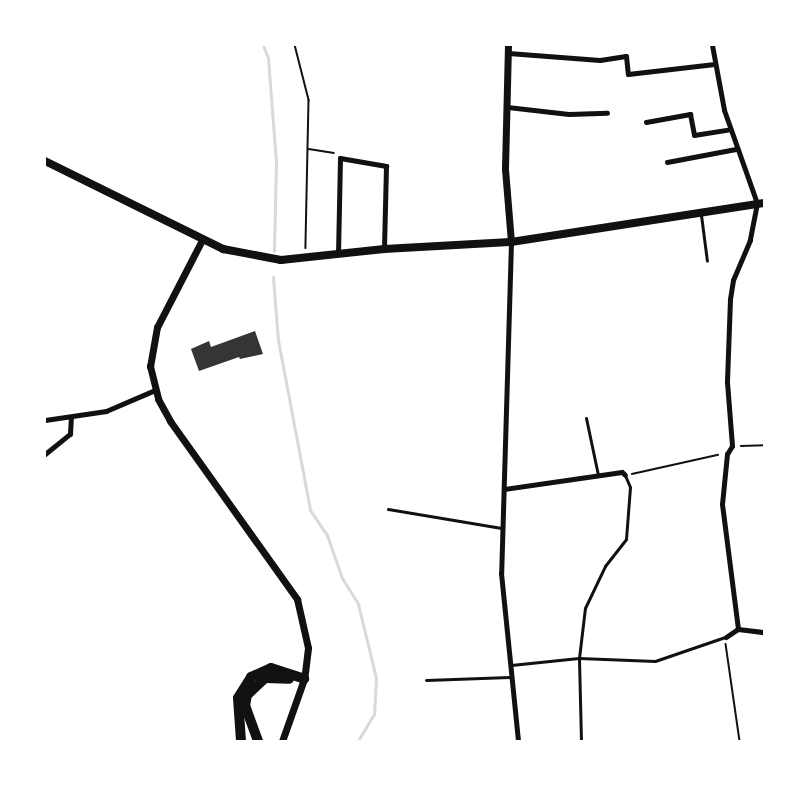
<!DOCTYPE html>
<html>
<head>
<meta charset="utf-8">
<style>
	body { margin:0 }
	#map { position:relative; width:809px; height:786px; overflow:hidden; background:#fff; font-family:Quicksand,sans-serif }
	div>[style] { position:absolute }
	.stream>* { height:3px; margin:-1.5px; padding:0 1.5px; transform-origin:1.5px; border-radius:1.5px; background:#d9d9d9 }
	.building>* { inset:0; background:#353535 }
	.path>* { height:1.5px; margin:-0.75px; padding:0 0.75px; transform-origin:0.75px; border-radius:0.75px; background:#111 }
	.service>* { height:3px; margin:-1.5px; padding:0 1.5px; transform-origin:1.5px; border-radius:1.5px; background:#111 }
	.minor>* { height:5px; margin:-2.5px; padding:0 2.5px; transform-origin:2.5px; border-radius:2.5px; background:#111 }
	.tertiary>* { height:7px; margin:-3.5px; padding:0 3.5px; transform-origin:3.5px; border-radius:3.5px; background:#111 }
	.secondary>* { height:8px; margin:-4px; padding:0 4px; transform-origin:4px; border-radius:4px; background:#111 }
	.motorway>* { height:10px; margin:-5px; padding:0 5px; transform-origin:5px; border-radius:5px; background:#111 }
	span { translate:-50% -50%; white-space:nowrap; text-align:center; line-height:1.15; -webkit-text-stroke:6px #fff; paint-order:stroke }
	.frame { position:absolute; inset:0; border:46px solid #fff; pointer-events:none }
</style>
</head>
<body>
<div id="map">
	<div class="stream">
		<div style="left:263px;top:45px;width:14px;rotate:69deg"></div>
		<div style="left:268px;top:58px;width:103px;rotate:85.6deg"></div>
		<div style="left:276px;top:161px;width:90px;rotate:91.3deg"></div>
		<div style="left:273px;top:277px;width:63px;rotate:85.5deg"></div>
		<div style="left:278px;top:340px;width:173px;rotate:79.3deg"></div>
		<div style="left:310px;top:510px;width:30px;rotate:56deg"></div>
		<div style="left:327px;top:535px;width:46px;rotate:70.8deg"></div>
		<div style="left:342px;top:578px;width:31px;rotate:58deg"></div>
		<div style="left:358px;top:604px;width:76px;rotate:76.3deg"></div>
		<div style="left:376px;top:678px;width:36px;rotate:93deg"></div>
		<div style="left:374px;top:714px;width:31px;rotate:121deg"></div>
	</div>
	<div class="building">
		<div style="clip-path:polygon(255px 331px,263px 354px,240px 359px,239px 357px,199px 371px,191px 349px,209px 341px,211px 347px)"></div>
	</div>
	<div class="path">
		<div style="left:295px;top:45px;width:57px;rotate:75.7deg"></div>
		<div style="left:309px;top:100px;width:148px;rotate:91.2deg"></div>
		<div style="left:309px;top:149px;width:25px;rotate:9deg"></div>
		<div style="left:741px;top:446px;width:23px;rotate:-2deg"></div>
		<div style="left:632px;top:474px;width:88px;rotate:-12.5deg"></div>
		<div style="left:726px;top:644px;width:98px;rotate:81.8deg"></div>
	</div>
	<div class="service">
		<div style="left:701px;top:215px;width:46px;rotate:82.6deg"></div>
		<div style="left:586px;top:418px;width:58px;rotate:78.1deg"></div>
		<div style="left:388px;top:509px;width:115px;rotate:9.5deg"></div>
		<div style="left:511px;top:665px;width:68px;rotate:-5.9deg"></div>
		<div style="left:579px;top:658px;width:76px;rotate:2.3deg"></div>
		<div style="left:655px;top:661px;width:74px;rotate:-18.9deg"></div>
		<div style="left:426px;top:680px;width:85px;rotate:-2deg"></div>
		<div style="left:581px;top:741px;width:83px;rotate:-91.4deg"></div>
		<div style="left:579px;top:658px;width:50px;rotate:-83.2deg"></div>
		<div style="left:585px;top:608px;width:47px;rotate:-64.5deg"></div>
		<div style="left:605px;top:566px;width:34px;rotate:-52deg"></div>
		<div style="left:626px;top:539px;width:52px;rotate:-85.6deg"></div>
		<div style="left:630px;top:487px;width:13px;rotate:-113deg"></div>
	</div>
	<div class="minor">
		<div style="left:712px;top:45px;width:66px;rotate:79.5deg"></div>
		<div style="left:724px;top:110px;width:99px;rotate:70.5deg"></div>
		<div style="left:757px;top:203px;width:38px;rotate:101deg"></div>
		<div style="left:750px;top:240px;width:43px;rotate:113deg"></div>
		<div style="left:733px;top:280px;width:19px;rotate:99deg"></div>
		<div style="left:730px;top:299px;width:83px;rotate:92.1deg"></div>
		<div style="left:727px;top:382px;width:64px;rotate:85.5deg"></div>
		<div style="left:732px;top:446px;width:9px;rotate:122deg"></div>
		<div style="left:727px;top:454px;width:50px;rotate:95.7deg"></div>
		<div style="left:722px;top:504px;width:126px;rotate:82.7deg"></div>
		<div style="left:508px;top:53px;width:92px;rotate:4.4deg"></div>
		<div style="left:600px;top:60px;width:26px;rotate:-9deg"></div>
		<div style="left:626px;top:56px;width:18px;rotate:84deg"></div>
		<div style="left:628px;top:74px;width:87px;rotate:-6.6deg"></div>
		<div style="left:507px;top:107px;width:62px;rotate:6.4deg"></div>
		<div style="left:569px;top:114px;width:38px;rotate:-2deg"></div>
		<div style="left:646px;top:122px;width:45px;rotate:-10.3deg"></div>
		<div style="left:690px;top:114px;width:21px;rotate:79deg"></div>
		<div style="left:694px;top:135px;width:36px;rotate:-9deg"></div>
		<div style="left:667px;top:162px;width:70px;rotate:-10.7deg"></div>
		<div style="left:511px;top:242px;width:331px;rotate:91.7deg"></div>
		<div style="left:501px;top:573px;width:169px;rotate:84.2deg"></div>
		<div style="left:338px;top:254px;width:96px;rotate:-88.8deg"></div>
		<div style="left:340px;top:158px;width:47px;rotate:9.9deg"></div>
		<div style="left:386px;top:166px;width:83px;rotate:91.4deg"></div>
		<div style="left:45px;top:420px;width:62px;rotate:-8.4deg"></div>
		<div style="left:106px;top:411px;width:53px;rotate:-23.2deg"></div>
		<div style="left:45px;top:454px;width:32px;rotate:-39deg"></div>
		<div style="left:70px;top:434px;width:17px;rotate:-87deg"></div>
		<div style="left:504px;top:489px;width:119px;rotate:-8.2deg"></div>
		<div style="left:622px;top:472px;width:4px;rotate:45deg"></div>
		<div style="left:738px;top:629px;width:26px;rotate:7deg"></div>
		<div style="left:726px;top:637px;width:14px;rotate:-34deg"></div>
	</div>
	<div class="tertiary">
		<div style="left:508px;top:45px;width:124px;rotate:91.4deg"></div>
		<div style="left:505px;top:169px;width:73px;rotate:85.3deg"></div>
		<div style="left:202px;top:240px;width:98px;rotate:117.3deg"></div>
		<div style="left:157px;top:327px;width:40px;rotate:100deg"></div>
		<div style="left:150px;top:366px;width:34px;rotate:76deg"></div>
		<div style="left:158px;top:399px;width:25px;rotate:61deg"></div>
		<div style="left:170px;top:421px;width:219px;rotate:54.5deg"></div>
		<div style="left:297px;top:599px;width:50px;rotate:77.3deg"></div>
		<div style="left:308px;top:648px;width:31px;rotate:97deg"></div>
		<div style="left:304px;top:679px;width:66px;rotate:109.5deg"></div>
	</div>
	<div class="secondary">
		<div style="left:45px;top:161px;width:199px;rotate:26.3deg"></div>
		<div style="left:223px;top:249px;width:59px;rotate:10.7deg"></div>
		<div style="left:281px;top:260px;width:104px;rotate:-6.1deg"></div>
		<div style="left:384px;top:249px;width:127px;rotate:-3.2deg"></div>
		<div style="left:511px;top:242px;width:256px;rotate:-8.8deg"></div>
	</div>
	<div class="motorway">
		<div style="left:241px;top:741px;width:43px;rotate:-94deg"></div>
		<div style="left:238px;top:698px;width:25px;rotate:-58deg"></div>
		<div style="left:251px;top:677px;width:22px;rotate:-24deg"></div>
		<div style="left:271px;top:668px;width:35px;rotate:18deg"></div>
		<div style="left:258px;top:741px;width:37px;rotate:-110deg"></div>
		<div style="left:245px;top:706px;width:11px;rotate:-80deg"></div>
		<div style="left:247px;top:695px;width:25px;rotate:-43deg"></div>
		<div style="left:265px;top:678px;width:24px;rotate:2deg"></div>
	</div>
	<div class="frame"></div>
</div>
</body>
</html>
